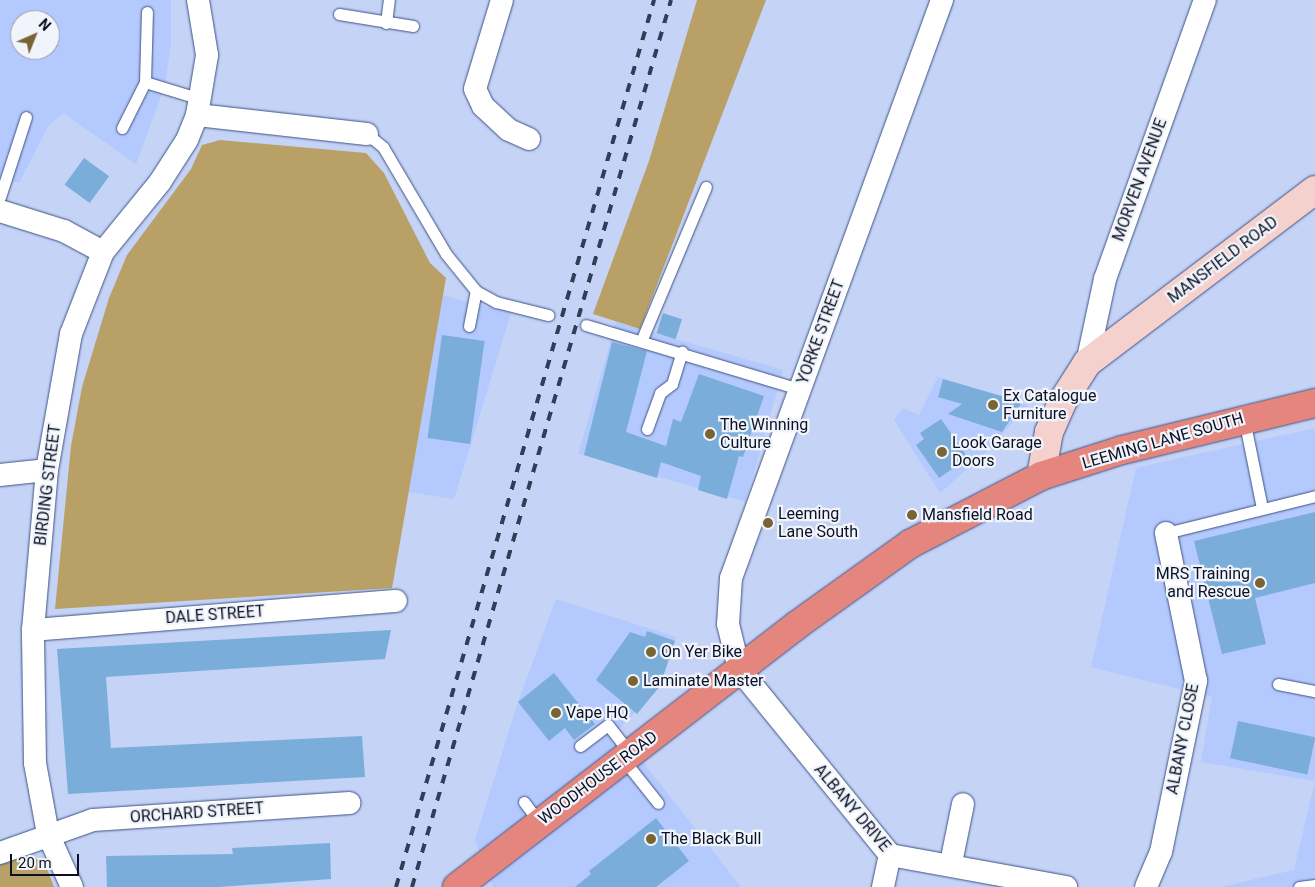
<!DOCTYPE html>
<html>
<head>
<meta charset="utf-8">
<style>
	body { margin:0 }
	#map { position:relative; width:1315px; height:887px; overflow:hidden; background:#c4d3f6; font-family:Roboto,sans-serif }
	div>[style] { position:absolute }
	.built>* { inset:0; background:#b4c9fd; transform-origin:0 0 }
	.green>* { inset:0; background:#b8a067 }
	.building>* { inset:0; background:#7badda; transform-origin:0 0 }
	.roads { filter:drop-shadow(0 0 1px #3e5183) drop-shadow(0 0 1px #3e5183) }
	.service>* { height:11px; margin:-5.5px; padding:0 5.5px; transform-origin:5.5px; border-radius:5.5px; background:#fff }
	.minor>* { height:22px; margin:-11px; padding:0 11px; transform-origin:11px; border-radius:11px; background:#fff }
	.secondary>* { height:28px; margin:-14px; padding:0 14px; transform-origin:14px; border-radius:14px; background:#f5d1ce }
	.trunk>* { height:28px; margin:-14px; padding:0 14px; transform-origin:14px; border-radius:14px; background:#e4867e }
	.rail>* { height:4px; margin-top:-2px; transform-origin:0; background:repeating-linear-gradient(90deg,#343d55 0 9px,transparent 0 18px) }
	.dots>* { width:14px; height:14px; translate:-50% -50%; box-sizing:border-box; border:2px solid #f1f4fa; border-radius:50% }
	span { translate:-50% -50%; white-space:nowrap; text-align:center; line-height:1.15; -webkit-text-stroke:4.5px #f1f4fa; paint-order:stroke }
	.street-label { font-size:16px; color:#0a1125 }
	.poi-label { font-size:16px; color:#0a1125 }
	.left { translate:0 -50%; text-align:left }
	.right { translate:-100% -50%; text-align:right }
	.north { position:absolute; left:10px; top:10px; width:50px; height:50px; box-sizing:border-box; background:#f1f4fa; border:1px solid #9599a5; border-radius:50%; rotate:44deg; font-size:14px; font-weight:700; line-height:20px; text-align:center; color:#0a1125 }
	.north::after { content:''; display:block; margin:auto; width:18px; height:22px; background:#796534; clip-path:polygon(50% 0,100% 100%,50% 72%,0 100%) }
	.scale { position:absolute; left:10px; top:854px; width:69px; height:22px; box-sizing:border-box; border:2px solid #0a1125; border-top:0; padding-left:6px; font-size:15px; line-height:18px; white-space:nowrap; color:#0a1125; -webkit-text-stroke:4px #f1f4fa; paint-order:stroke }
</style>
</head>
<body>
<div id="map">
	<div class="built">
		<div style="clip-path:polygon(evenodd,0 0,171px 0,171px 46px,164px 88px,136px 164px,63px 113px,49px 125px,19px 183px,0 178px,0 0,20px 20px,50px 20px,50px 50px,20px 50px,20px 20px)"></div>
		<div style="clip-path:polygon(442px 295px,511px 313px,454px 499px,409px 492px)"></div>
		<div style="left:616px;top:322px;width:174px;height:137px;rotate:16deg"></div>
		<div style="clip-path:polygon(938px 377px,1028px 405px,984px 454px,940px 493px,894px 420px,903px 408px,919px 415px)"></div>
		<div style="clip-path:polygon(1315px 428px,1315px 887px,1221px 887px,1294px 870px,1315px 781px,1201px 762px,1212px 697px,1091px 667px,1136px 468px)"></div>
		<div style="clip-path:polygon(556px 599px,676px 637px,660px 686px,618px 730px,741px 887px,493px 887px,475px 840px,518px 702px)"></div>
	</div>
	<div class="green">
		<div style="clip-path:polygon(697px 0,766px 0,640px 329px,593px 314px,649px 161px)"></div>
		<div style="clip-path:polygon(220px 140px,366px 153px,384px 173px,430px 263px,446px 278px,392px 588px,55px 609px,71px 446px,82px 387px,109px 298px,127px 255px,191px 169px,202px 145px)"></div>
		<div style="clip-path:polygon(25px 853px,28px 859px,39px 859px,46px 866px,54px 887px,0 887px,0 864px)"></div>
	</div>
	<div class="building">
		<div style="left:84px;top:158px;width:31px;height:33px;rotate:36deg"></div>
		<div style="left:663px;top:313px;width:20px;height:21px;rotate:18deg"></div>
		<div style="left:442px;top:335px;width:43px;height:104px;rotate:8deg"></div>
		<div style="clip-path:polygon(612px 342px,647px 351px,626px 432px,666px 446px,673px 419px,681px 422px,699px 374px,764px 396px,743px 457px,739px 456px,727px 499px,698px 490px,701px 476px,661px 462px,657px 478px,584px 455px)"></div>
		<div style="clip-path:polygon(943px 379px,1022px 402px,1002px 432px,948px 414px,962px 404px,938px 397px)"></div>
		<div style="clip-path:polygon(941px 419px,968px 458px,939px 478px,916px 445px,924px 439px,920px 433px)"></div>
		<div style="clip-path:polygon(1315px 512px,1315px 583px,1255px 598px,1266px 644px,1222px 654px,1194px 541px)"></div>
		<div style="clip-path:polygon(391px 630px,385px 659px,106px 677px,111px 748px,362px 736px,365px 777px,68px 794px,57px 649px)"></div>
		<div style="clip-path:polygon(647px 631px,675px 641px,660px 686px,637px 714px,596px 680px,630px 632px,645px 637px)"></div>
		<div style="clip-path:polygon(554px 673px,595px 724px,574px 740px,565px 728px,549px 741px,518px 702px)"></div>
		<div style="left:1238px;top:721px;width:79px;height:38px;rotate:12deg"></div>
		<div style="clip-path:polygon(656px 818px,689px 861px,656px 887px,575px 887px,591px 874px,589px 871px)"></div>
		<div style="clip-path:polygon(330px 843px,331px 879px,219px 887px,107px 887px,106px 856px,233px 854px,232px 848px)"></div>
	</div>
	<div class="roads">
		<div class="service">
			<div style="left:339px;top:14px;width:75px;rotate:9.2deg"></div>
			<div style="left:386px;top:23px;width:23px;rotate:-83deg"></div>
			<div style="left:145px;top:82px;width:59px;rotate:16.9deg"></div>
			<div style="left:122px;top:128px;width:51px;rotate:-63.4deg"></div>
			<div style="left:145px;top:82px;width:70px;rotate:-88.4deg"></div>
			<div style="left:367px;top:134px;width:21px;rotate:39deg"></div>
			<div style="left:383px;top:147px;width:124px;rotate:59.5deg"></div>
			<div style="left:446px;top:254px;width:48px;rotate:51deg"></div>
			<div style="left:476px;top:291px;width:23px;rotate:29deg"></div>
			<div style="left:496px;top:302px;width:54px;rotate:14deg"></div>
			<div style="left:0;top:197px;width:84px;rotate:-72deg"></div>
			<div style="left:586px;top:325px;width:223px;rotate:16.7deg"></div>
			<div style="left:469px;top:326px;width:36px;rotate:-79deg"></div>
			<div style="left:642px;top:339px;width:165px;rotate:-67.2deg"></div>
			<div style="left:1244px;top:419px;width:91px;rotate:78.6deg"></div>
			<div style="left:647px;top:429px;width:38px;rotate:-70deg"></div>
			<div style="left:660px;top:393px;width:15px;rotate:-37deg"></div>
			<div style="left:672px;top:384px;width:34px;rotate:-73deg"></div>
			<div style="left:1166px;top:533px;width:154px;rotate:-13.9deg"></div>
			<div style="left:1278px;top:684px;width:38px;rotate:11deg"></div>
			<div style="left:580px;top:746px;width:35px;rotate:-37deg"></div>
			<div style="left:608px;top:725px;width:36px;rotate:52deg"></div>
			<div style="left:623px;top:759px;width:56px;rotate:51.5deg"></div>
			<div style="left:524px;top:802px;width:25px;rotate:53deg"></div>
			<div style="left:1299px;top:887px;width:16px;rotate:-7deg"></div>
		</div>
		<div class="minor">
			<div style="left:502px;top:0;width:93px;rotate:106.9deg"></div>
			<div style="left:475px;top:89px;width:19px;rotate:65deg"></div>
			<div style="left:483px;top:106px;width:35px;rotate:43deg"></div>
			<div style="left:509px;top:130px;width:22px;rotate:24deg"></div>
			<div style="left:942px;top:0;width:615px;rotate:110.05deg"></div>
			<div style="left:731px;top:578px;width:46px;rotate:93.7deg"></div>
			<div style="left:728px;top:624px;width:46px;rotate:76.3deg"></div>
			<div style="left:739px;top:669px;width:240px;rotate:50.9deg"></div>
			<div style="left:890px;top:855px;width:179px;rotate:10.3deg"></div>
			<div style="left:197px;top:115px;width:171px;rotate:6.4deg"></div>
			<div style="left:0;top:211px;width:67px;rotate:17.4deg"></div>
			<div style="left:64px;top:231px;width:44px;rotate:28.3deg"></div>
			<div style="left:1087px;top:363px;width:86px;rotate:-77.9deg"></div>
			<div style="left:1105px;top:279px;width:296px;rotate:-70.3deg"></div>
			<div style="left:0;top:475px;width:47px;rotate:-6.1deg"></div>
			<div style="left:33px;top:630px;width:364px;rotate:-4.6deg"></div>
			<div style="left:0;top:853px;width:99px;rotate:-19.5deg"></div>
			<div style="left:93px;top:820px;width:257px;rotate:-3.8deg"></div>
			<div style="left:951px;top:863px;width:60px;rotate:-78.5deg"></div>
			<div style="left:72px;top:887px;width:58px;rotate:-114.4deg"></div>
			<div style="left:48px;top:834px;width:72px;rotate:-100.4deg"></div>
			<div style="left:35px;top:763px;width:133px;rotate:-90.9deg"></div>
			<div style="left:33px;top:630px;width:161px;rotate:-85deg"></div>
			<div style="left:47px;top:470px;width:138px;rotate:-80deg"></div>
			<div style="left:71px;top:334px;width:88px;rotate:-68.7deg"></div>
			<div style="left:103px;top:252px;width:90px;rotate:-50.8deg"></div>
			<div style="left:160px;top:182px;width:50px;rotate:-57.3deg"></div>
			<div style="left:187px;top:140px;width:27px;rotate:-68deg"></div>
			<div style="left:197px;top:115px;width:61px;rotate:-80.5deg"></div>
			<div style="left:207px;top:55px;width:56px;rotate:-99.3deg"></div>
			<div style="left:883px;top:887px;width:33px;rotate:-78deg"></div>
			<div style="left:1146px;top:887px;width:38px;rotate:-67deg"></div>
			<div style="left:1161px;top:852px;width:175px;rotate:-78.4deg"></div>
			<div style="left:1196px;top:681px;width:151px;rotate:-101.5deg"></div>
		</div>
		<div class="secondary">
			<div style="left:1041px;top:476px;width:45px;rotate:-79.7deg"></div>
			<div style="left:1049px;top:432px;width:36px;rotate:-66deg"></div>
			<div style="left:1064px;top:399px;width:43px;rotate:-57.4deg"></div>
			<div style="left:1087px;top:363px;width:286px;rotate:-37.2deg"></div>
		</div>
		<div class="trunk">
			<div style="left:457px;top:887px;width:429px;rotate:-37.6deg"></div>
			<div style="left:797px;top:625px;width:139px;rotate:-35.6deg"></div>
			<div style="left:910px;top:544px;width:148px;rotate:-27.4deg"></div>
			<div style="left:1041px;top:476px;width:85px;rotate:-17.8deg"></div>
			<div style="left:1122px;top:450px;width:199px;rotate:-13.7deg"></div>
		</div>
	</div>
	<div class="rail">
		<div style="left:396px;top:887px;width:924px;rotate:-73.78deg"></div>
		<div style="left:412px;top:887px;width:924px;rotate:-73.72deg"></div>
	</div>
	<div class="dots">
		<div style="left:993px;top:405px;background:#796534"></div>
		<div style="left:710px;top:434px;background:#796534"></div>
		<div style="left:942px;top:452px;background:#796534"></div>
		<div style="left:912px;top:515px;background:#796534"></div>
		<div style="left:768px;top:523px;background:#796534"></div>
		<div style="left:1260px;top:583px;background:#796534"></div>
		<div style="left:651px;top:652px;background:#796534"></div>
		<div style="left:633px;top:681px;background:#796534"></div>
		<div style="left:556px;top:713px;background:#796534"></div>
		<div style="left:651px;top:839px;background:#796534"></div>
	</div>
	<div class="street-label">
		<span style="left:1140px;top:180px;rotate:-70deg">MORVEN AVENUE</span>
		<span style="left:1223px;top:260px;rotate:-37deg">MANSFIELD ROAD</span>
		<span style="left:821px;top:332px;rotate:-70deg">YORKE STREET</span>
		<span style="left:1163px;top:441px;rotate:-16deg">LEEMING LANE SOUTH</span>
		<span style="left:48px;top:485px;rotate:-83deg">BIRDING STREET</span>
		<span style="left:215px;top:615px;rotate:-4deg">DALE STREET</span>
		<span style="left:1183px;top:739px;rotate:-79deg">ALBANY CLOSE</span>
		<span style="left:598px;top:778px;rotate:-37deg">WOODHOUSE ROAD</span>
		<span style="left:852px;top:808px;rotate:50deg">ALBANY DRIVE</span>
		<span style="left:197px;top:813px;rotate:-4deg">ORCHARD STREET</span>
	</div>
	<div class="poi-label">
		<span class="left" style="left:1003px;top:405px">Ex Catalogue<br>Furniture</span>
		<span class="left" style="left:720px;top:434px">The Winning<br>Culture</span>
		<span class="left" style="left:952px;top:452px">Look Garage<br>Doors</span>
		<span class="left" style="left:778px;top:523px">Leeming<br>Lane South</span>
		<span class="left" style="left:922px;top:515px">Mansfield Road</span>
		<span class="right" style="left:1250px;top:583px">MRS Training<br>and Rescue</span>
		<span class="left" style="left:661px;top:652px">On Yer Bike</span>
		<span class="left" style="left:643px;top:681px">Laminate Master</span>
		<span class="left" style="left:566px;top:713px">Vape HQ</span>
		<span class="left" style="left:661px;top:839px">The Black Bull</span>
	</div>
	<div class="north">N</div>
	<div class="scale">20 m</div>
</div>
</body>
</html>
